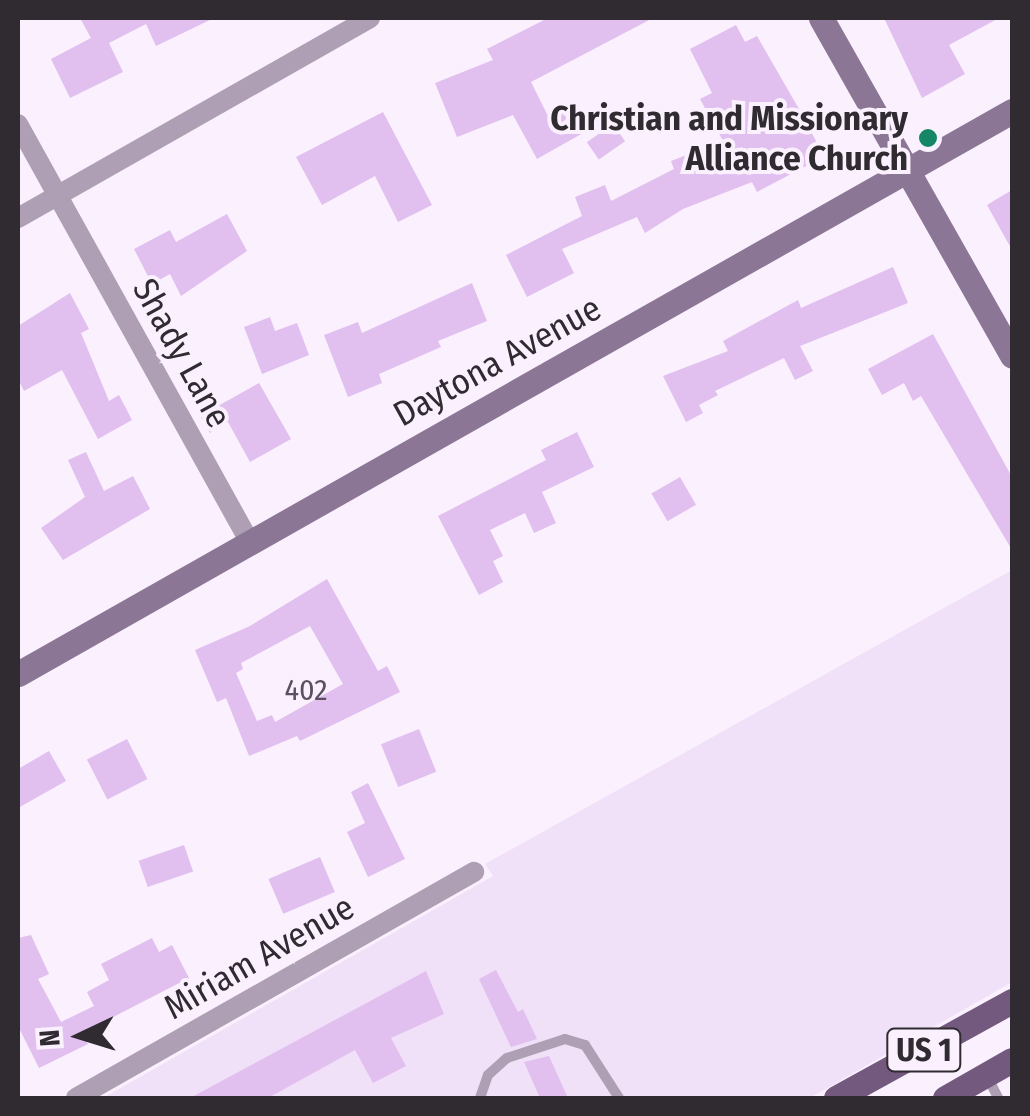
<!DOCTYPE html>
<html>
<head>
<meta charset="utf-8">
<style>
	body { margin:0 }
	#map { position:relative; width:1030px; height:1116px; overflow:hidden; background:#faf0fe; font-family:"Fira Sans Condensed",sans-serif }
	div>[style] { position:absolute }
	.built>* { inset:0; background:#f1e1f8 }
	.building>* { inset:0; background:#e1bfef; transform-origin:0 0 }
	.lane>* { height:10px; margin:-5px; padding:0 5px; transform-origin:5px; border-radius:5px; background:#ae9fb4 }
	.street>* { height:20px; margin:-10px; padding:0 10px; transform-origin:10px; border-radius:10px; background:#ae9fb4 }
	.secondary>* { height:25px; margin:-12.5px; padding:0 12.5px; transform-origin:12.5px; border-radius:12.5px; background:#8c7695 }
	.primary>* { height:25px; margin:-12.5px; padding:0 12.5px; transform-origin:12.5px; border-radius:12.5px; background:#73597e }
	.dots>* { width:28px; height:28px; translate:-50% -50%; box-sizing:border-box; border:5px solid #faf0fe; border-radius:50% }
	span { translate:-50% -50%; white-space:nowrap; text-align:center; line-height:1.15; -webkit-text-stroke:8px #faf0fe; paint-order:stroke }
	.number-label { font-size:30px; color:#5c5060 }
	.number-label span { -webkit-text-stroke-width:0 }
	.shield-label span { padding:2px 8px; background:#faf0fe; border:2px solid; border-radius:8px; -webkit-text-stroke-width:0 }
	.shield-label { font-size:32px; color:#2f2b31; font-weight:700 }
	.poi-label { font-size:35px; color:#2f2b31; font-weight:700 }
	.right { translate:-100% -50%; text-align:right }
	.street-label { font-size:35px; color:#2f2b31 }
	.frame { position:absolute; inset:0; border:20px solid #2f2b31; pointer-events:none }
	.north { position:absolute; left:30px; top:986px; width:100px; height:100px; -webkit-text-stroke:8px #faf0fe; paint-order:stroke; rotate:266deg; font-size:28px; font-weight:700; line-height:40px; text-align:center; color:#2f2b31 }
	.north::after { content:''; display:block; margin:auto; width:35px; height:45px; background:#2f2b31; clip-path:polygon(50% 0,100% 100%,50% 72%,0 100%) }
</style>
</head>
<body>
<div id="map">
	<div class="built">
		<div style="clip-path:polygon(1012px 570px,1012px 982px,810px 1098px,103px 1098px,493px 876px,485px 864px)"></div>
	</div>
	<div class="building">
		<div style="clip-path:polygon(80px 18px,214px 18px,156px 46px,146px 24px,109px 43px,123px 72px,70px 98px,51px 59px,91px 38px)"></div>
		<div style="clip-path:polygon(548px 18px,653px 18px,531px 82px,548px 116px,567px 105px,583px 133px,537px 159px,513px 115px,457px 137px,435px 83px,493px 60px,487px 49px)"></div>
		<div style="clip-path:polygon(884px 18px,999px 18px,949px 45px,965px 74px,922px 98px)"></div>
		<div style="clip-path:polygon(736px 25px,745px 42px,757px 36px,803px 116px,818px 145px,806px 151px,812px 163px,757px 192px,752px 182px,683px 209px,645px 233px,637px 217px,562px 249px,574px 273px,527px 297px,506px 255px,582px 216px,575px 197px,605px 185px,611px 201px,674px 169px,671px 161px,723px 141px,700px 99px,712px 93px,690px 49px)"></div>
		<div style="clip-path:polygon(383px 112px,432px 205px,398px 222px,375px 176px,322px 205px,296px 157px)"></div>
		<div style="left:613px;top:124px;width:21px;height:32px;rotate:55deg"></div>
		<div style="clip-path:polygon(1012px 190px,1012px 250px,987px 205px)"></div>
		<div style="clip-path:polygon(227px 214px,247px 251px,181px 296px,170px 274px,152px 284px,134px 249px,170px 230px,176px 242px)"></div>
		<div style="clip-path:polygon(893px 267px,908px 303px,800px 346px,813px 371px,795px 380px,784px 358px,715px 391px,718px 395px,699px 405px,703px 413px,686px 422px,663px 376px,728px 351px,723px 341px,798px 300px,801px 308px)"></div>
		<div style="clip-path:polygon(472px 283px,487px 321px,438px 341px,441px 347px,379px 374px,382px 383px,348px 397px,324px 335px,358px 322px,362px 333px)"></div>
		<div style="clip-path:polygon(70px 293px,89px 329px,81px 333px,109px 401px,119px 395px,132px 420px,98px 439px,62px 370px,24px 391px,18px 379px,18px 326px)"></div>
		<div style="clip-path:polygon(270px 317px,275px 331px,297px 323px,309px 355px,262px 374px,244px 327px)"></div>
		<div style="clip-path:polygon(933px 334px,1012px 477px,1012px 550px,921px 396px,913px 401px,904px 383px,882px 395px,868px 369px)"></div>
		<div style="clip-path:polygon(259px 383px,291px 439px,250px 462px,228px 422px,210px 433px,200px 416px)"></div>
		<div style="clip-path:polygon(577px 432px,594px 467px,542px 492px,556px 523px,534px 533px,525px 513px,490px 530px,503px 556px,493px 561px,503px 582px,479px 595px,438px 516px,546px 460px,541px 450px)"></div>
		<div style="clip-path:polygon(86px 452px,104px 491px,133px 476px,150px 509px,63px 560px,41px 528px,85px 497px,68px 460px)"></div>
		<div style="left:680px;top:477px;width:32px;height:33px;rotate:60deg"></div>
		<div style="clip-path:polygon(evenodd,327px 579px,378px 671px,387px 666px,400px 692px,300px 741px,297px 736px,249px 756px,226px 698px,217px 702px,195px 650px,250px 626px,327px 579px,310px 626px,343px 684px,275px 722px,272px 715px,257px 721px,236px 673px,243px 669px,241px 663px,310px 626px)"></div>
		<div style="left:419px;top:729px;width:46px;height:41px;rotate:68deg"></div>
		<div style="left:127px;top:739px;width:45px;height:45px;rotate:63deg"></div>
		<div style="clip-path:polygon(49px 751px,66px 781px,18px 808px,18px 769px)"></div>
		<div style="clip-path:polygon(368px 783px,405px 859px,368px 877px,347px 832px,365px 823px,351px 792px)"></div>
		<div style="left:184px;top:845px;width:28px;height:48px;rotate:71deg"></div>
		<div style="left:320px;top:857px;width:38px;height:56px;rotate:67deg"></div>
		<div style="clip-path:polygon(31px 935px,49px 974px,38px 979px,61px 1022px,94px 1006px,87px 992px,109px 980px,101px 964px,152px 938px,159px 952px,172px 945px,189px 978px,82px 1033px,88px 1044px,39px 1068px,18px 1026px,18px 938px)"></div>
		<div style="clip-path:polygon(496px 970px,518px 1012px,523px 1009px,537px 1039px,511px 1047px,479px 979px)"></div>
		<div style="clip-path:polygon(426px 971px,444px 1014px,391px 1038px,406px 1066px,373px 1083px,355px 1050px,268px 1098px,190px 1098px)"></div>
		<div style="clip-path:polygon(549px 1056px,568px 1098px,540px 1098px,524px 1062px)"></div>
	</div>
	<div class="lane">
		<div style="left:987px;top:1076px;width:25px;rotate:63deg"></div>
		<div style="left:480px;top:1098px;width:24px;rotate:-71deg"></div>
		<div style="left:488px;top:1075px;width:25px;rotate:-42deg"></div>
		<div style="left:507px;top:1058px;width:61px;rotate:-18.1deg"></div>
		<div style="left:565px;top:1039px;width:21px;rotate:17deg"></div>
		<div style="left:585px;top:1045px;width:63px;rotate:57.3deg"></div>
	</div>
	<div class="street">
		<div style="left:18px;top:124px;width:477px;rotate:61deg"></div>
		<div style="left:18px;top:218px;width:405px;rotate:-29.6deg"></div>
		<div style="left:76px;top:1098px;width:458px;rotate:-29.6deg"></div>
	</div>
	<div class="secondary">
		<div style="left:821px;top:18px;width:388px;rotate:60.5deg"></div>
		<div style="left:18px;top:674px;width:1142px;rotate:-29.53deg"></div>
	</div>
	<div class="primary">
		<div style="left:836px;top:1098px;width:201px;rotate:-28.9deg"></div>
		<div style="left:945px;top:1098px;width:77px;rotate:-29.6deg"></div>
	</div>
	<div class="dots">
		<div style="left:928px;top:138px;background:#158767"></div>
	</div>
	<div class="number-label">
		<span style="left:306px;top:690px">402</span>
	</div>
	<div class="shield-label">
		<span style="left:924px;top:1050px">US 1</span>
	</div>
	<div class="poi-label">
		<span class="right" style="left:908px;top:138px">Christian and Missionary<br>Alliance Church</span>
	</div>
	<div class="street-label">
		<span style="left:182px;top:353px;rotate:61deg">Shady Lane</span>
		<span style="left:497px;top:361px;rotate:-29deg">Daytona Avenue</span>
		<span style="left:259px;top:957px;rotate:-30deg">Miriam Avenue</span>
	</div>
	<div class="frame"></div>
	<div class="north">N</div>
</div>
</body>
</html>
